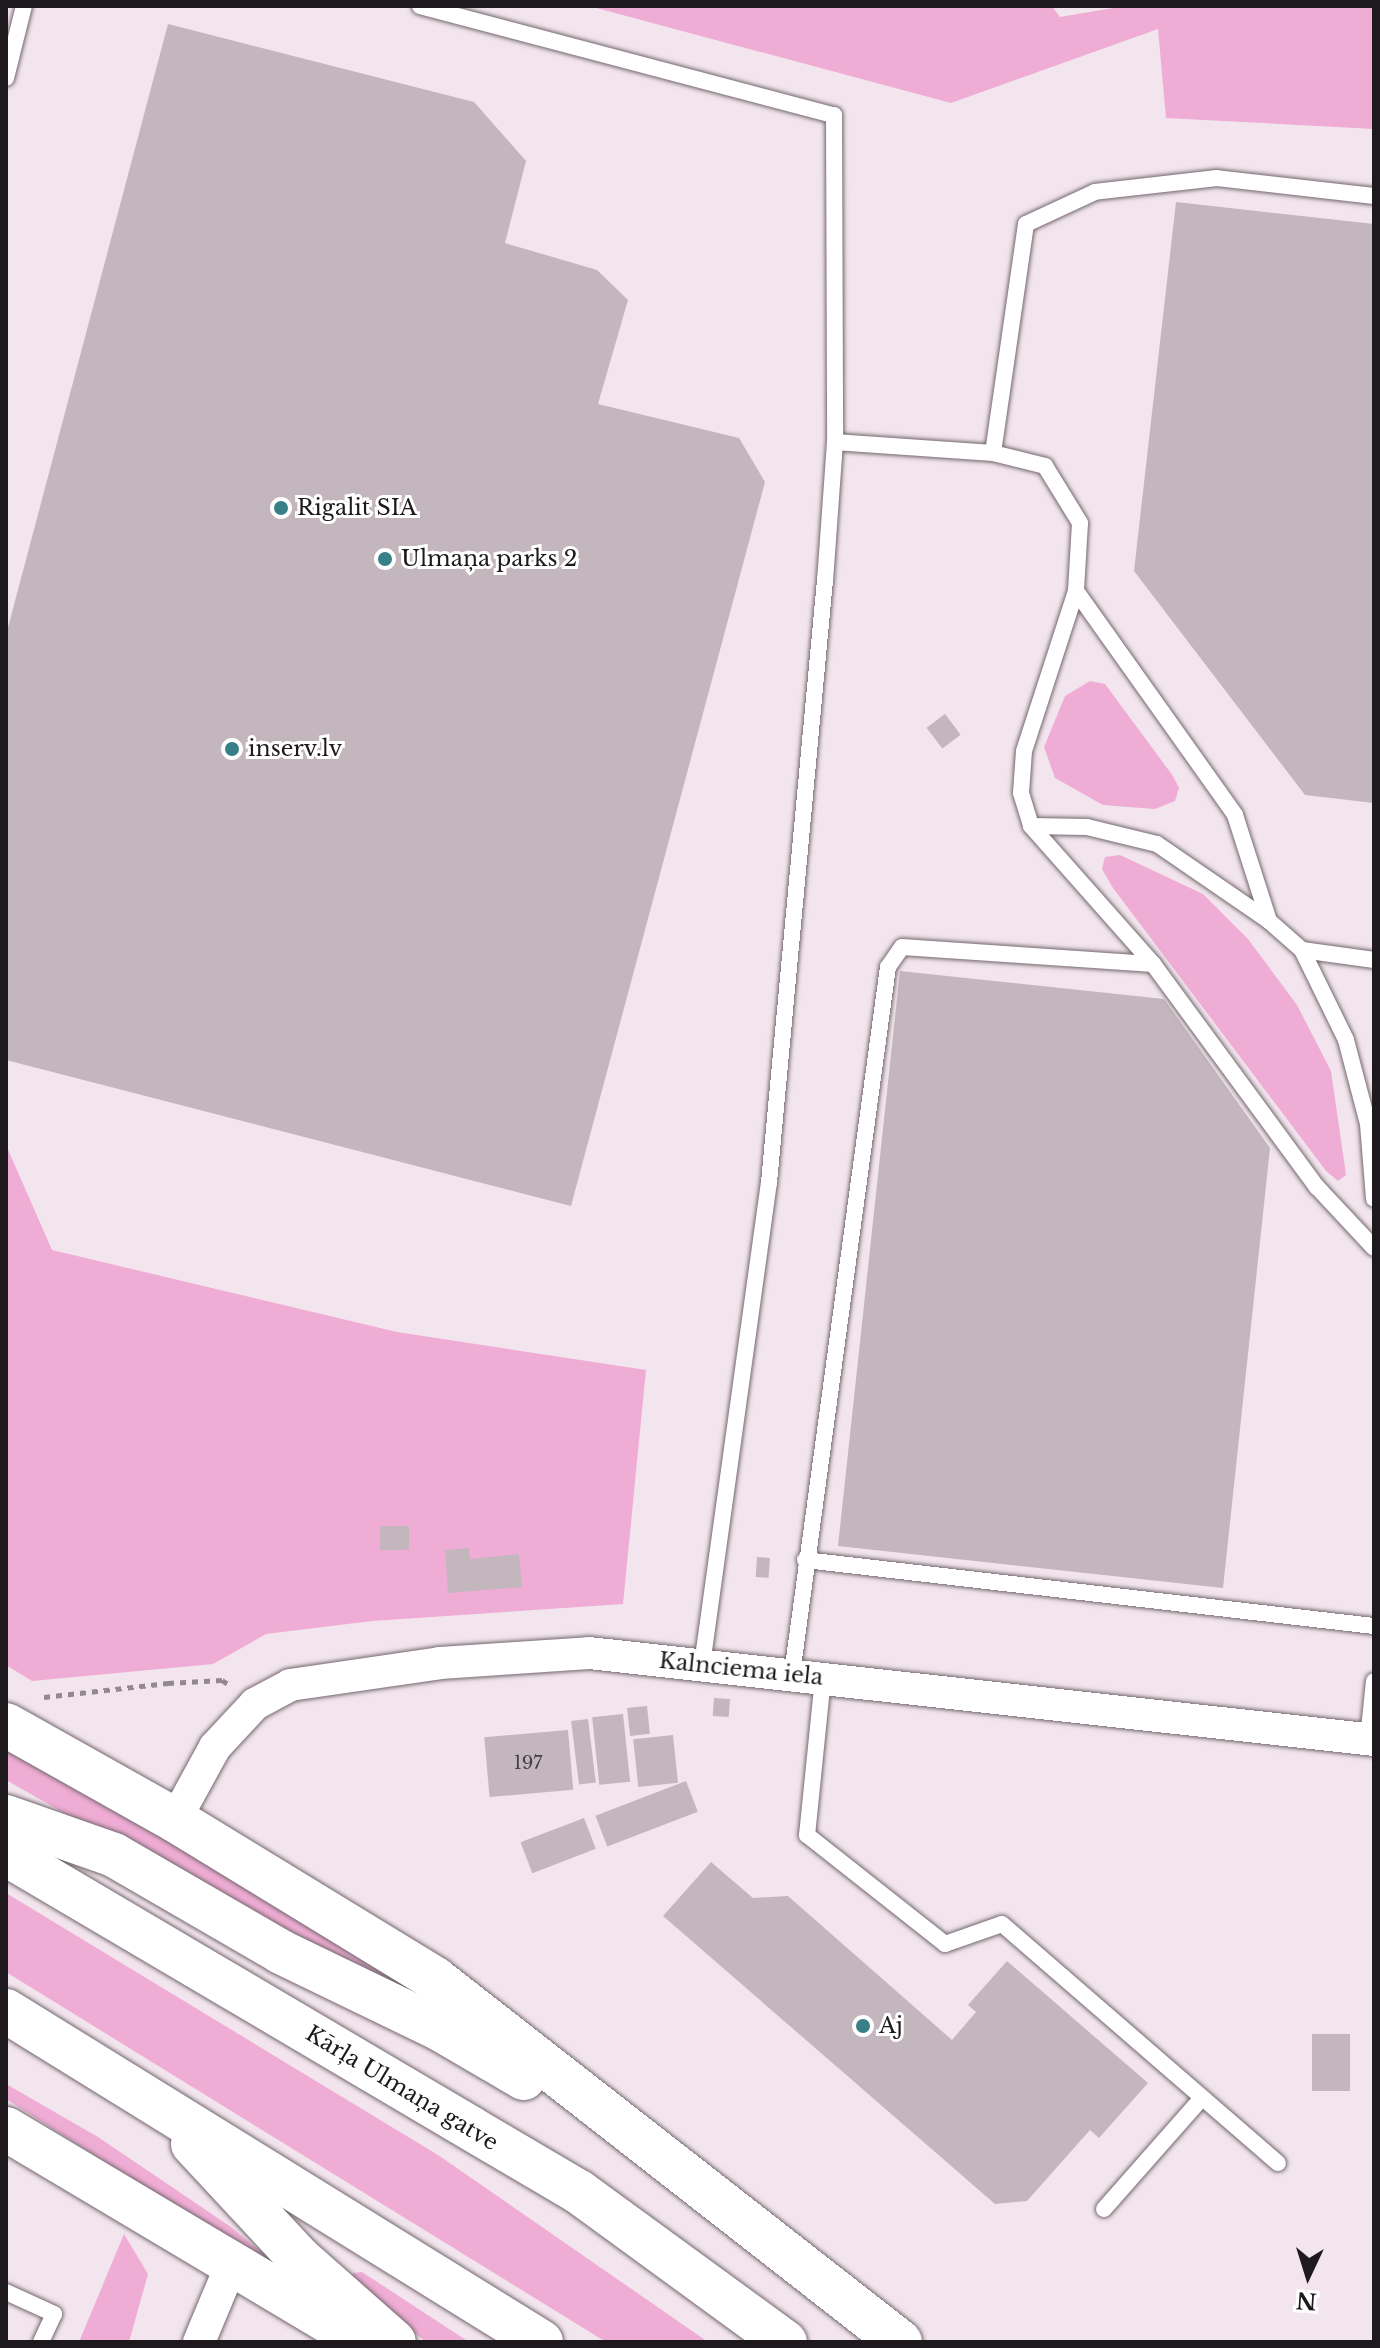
<!DOCTYPE html>
<html>
<head>
<meta charset="utf-8">
<style>
	body { margin:0 }
	#map { position:relative; width:1380px; height:2348px; overflow:hidden; background:#f3e5ed; font-family:"Libre Baskerville",serif }
	div>[style] { position:absolute }
	.green>* { inset:0; background:#efacd4 }
	.building>* { inset:0; background:#c3b6bd; transform-origin:0 0 }
	.path>* { height:5px; margin-top:-2.5px; transform-origin:0; background:repeating-linear-gradient(90deg,#92888e 0 6px,transparent 0 12px) }
	.roads { filter:drop-shadow(0 0 2px #73686e) drop-shadow(0 0 2px #73686e) }
	.service>* { height:16px; margin:-8px; padding:0 8px; transform-origin:8px; border-radius:8px; background:#fff }
	.minor>* { height:32px; margin:-16px; padding:0 16px; transform-origin:16px; border-radius:16px; background:#fff }
	.trunk>* { height:44px; margin:-22px; padding:0 22px; transform-origin:22px; border-radius:22px; background:#fff }
	.dots>* { width:22px; height:22px; translate:-50% -50%; box-sizing:border-box; border:4px solid #fff; border-radius:50% }
	span { translate:-50% -50%; white-space:nowrap; text-align:center; line-height:1.15; -webkit-text-stroke:6px #fff; paint-order:stroke }
	.number-label { font-size:18px; color:#474044 }
	.number-label span { -webkit-text-stroke-width:0 }
	.poi-label { font-size:22px; color:#1e191c }
	.left { translate:0 -50%; text-align:left }
	.street-label { font-size:22px; color:#1e191c }
	.frame { position:absolute; inset:0; border:8px solid #1e191c; pointer-events:none }
	.north { position:absolute; left:1268px; top:2236px; width:80px; height:80px; -webkit-text-stroke:6px #fff; paint-order:stroke; rotate:184deg; font-size:22px; font-weight:700; line-height:32px; text-align:center; color:#1e191c }
	.north::after { content:''; display:block; margin:auto; width:28px; height:36px; background:#1e191c; clip-path:polygon(50% 0,100% 100%,50% 72%,0 100%) }
</style>
</head>
<body>
<div id="map">
	<div class="green">
		<div style="clip-path:polygon(589px 6px,1052px 6px,1060px 17px,1125px 6px,1374px 6px,1374px 129px,1166px 118px,1158px 29px,951px 103px)"></div>
		<div style="clip-path:polygon(1090px 681px,1105px 684px,1173px 776px,1179px 788px,1175px 801px,1155px 809px,1103px 805px,1055px 778px,1044px 747px,1065px 696px)"></div>
		<div style="clip-path:polygon(1120px 855px,1203px 894px,1248px 939px,1297px 1005px,1331px 1071px,1346px 1175px,1338px 1181px,1326px 1171px,1113px 888px,1102px 869px,1105px 857px)"></div>
		<div style="clip-path:polygon(6px 1145px,52px 1250px,397px 1332px,646px 1370px,623px 1604px,372px 1621px,266px 1634px,213px 1664px,32px 1681px,6px 1665px)"></div>
		<div style="clip-path:polygon(6px 1750px,424px 1987px,438px 2009px,304px 1950px,6px 1780px)"></div>
		<div style="clip-path:polygon(6px 1893px,438px 2155px,708px 2342px,606px 2342px,6px 1972px)"></div>
		<div style="clip-path:polygon(6px 2084px,98px 2137px,231px 2227px,311px 2293px,6px 2099px)"></div>
		<div style="clip-path:polygon(124px 2234px,148px 2274px,129px 2342px,79px 2342px)"></div>
		<div style="clip-path:polygon(362px 2272px,469px 2342px,426px 2342px,351px 2283px,353px 2273px)"></div>
	</div>
	<div class="building">
		<div style="clip-path:polygon(168px 24px,474px 102px,526px 161px,505px 243px,597px 270px,628px 300px,598px 404px,739px 438px,765px 482px,571px 1206px,6px 1060px,6px 635px)"></div>
		<div style="clip-path:polygon(1176px 202px,1374px 224px,1374px 803px,1305px 795px,1134px 571px)"></div>
		<div style="left:945px;top:714px;width:26px;height:23px;rotate:53deg"></div>
		<div style="clip-path:polygon(900px 971px,1164px 999px,1270px 1148px,1223px 1588px,838px 1546px)"></div>
		<div style="left:380px;top:1526px;width:29px;height:24px"></div>
		<div style="clip-path:polygon(469px 1548px,470px 1559px,519px 1554px,522px 1587px,448px 1593px,445px 1550px)"></div>
		<div style="left:757px;top:1557px;width:13px;height:20px;rotate:4deg"></div>
		<div style="left:714px;top:1698px;width:16px;height:18px;rotate:4deg"></div>
		<div style="left:647px;top:1706px;width:28px;height:20px;rotate:84deg"></div>
		<div style="left:623px;top:1714px;width:68px;height:31px;rotate:84deg"></div>
		<div style="left:588px;top:1719px;width:64px;height:17px;rotate:83deg"></div>
		<div style="left:568px;top:1730px;width:60px;height:84px;rotate:85deg"></div>
		<div style="left:673px;top:1735px;width:48px;height:40px;rotate:84deg"></div>
		<div style="left:686px;top:1781px;width:33px;height:97px;rotate:69deg"></div>
		<div style="left:584px;top:1818px;width:33px;height:68px;rotate:69deg"></div>
		<div style="clip-path:polygon(711px 1862px,753px 1898px,788px 1896px,952px 2040px,976px 2012px,968px 2005px,1007px 1961px,1148px 2083px,1099px 2138px,1090px 2130px,1027px 2201px,995px 2204px,663px 1916px)"></div>
		<div style="left:1312px;top:2034px;width:38px;height:57px"></div>
	</div>
	<div class="path">
		<div style="left:44px;top:1697px;width:125px;rotate:-6.4deg"></div>
		<div style="left:168px;top:1683px;width:54px;rotate:-3.2deg"></div>
		<div style="left:222px;top:1680px;width:7px;rotate:34deg"></div>
	</div>
	<div class="roads">
		<div class="service">
			<div style="left:420px;top:6px;width:428px;rotate:14.8deg"></div>
			<div style="left:834px;top:115px;width:327px;rotate:89.8deg"></div>
			<div style="left:835px;top:442px;width:138px;rotate:94.1deg"></div>
			<div style="left:825px;top:580px;width:605px;rotate:95.31deg"></div>
			<div style="left:769px;top:1182px;width:486px;rotate:97.9deg"></div>
			<div style="left:6px;top:78px;width:74px;rotate:-76deg"></div>
			<div style="left:1374px;top:196px;width:158px;rotate:-173.5deg"></div>
			<div style="left:1217px;top:178px;width:123px;rotate:173.5deg"></div>
			<div style="left:1095px;top:192px;width:76px;rotate:155.1deg"></div>
			<div style="left:1026px;top:224px;width:231px;rotate:98.2deg"></div>
			<div style="left:993px;top:453px;width:54px;rotate:14deg"></div>
			<div style="left:1045px;top:466px;width:67px;rotate:58.4deg"></div>
			<div style="left:1080px;top:523px;width:68px;rotate:93.4deg"></div>
			<div style="left:1076px;top:591px;width:275px;rotate:54.6deg"></div>
			<div style="left:1235px;top:815px;width:111px;rotate:72.2deg"></div>
			<div style="left:1269px;top:921px;width:44px;rotate:41.3deg"></div>
			<div style="left:1302px;top:950px;width:100px;rotate:63.9deg"></div>
			<div style="left:1346px;top:1040px;width:87px;rotate:75.3deg"></div>
			<div style="left:1368px;top:1124px;width:75px;rotate:85.4deg"></div>
			<div style="left:835px;top:442px;width:158px;rotate:4deg"></div>
			<div style="left:1076px;top:591px;width:168px;rotate:108deg"></div>
			<div style="left:1024px;top:751px;width:42px;rotate:94.1deg"></div>
			<div style="left:1021px;top:793px;width:34px;rotate:73deg"></div>
			<div style="left:1031px;top:826px;width:184px;rotate:48.5deg"></div>
			<div style="left:1031px;top:826px;width:56px;rotate:1deg"></div>
			<div style="left:1087px;top:827px;width:72px;rotate:13.7deg"></div>
			<div style="left:1157px;top:844px;width:136px;rotate:34.5deg"></div>
			<div style="left:1302px;top:950px;width:73px;rotate:7.9deg"></div>
			<div style="left:805px;top:1560px;width:573px;rotate:6.62deg"></div>
			<div style="left:792px;top:1674px;width:713px;rotate:-82.27deg"></div>
			<div style="left:888px;top:967px;width:24px;rotate:-55deg"></div>
			<div style="left:902px;top:947px;width:252px;rotate:3.9deg"></div>
			<div style="left:1153px;top:964px;width:277px;rotate:53.7deg"></div>
			<div style="left:1317px;top:1187px;width:83px;rotate:46.9deg"></div>
			<div style="left:823px;top:1678px;width:158px;rotate:95.8deg"></div>
			<div style="left:807px;top:1835px;width:176px;rotate:38.3deg"></div>
			<div style="left:945px;top:1944px;width:60px;rotate:-19.3deg"></div>
			<div style="left:1002px;top:1924px;width:365px;rotate:40.9deg"></div>
			<div style="left:1368px;top:1739px;width:58px;rotate:-84.1deg"></div>
			<div style="left:1104px;top:2209px;width:148px;rotate:-48.6deg"></div>
			<div style="left:6px;top:2292px;width:53px;rotate:24.6deg"></div>
			<div style="left:54px;top:2314px;width:31px;rotate:115deg"></div>
		</div>
		<div class="minor">
			<div style="left:175px;top:1820px;width:83px;rotate:-61.3deg"></div>
			<div style="left:215px;top:1747px;width:59px;rotate:-47.1deg"></div>
			<div style="left:255px;top:1704px;width:40px;rotate:-28deg"></div>
			<div style="left:290px;top:1685px;width:152px;rotate:-8.3deg"></div>
			<div style="left:440px;top:1663px;width:149px;rotate:-3.8deg"></div>
			<div style="left:589px;top:1653px;width:790px;rotate:6.32deg"></div>
			<div style="left:199px;top:2342px;width:86px;rotate:-67.3deg"></div>
		</div>
		<div class="trunk">
			<div style="left:6px;top:1725px;width:194px;rotate:29.3deg"></div>
			<div style="left:175px;top:1820px;width:305px;rotate:31.4deg"></div>
			<div style="left:435px;top:1979px;width:590px;rotate:37.98deg"></div>
			<div style="left:6px;top:1817px;width:114px;rotate:19.4deg"></div>
			<div style="left:114px;top:1855px;width:193px;rotate:30.1deg"></div>
			<div style="left:281px;top:1952px;width:177px;rotate:25.8deg"></div>
			<div style="left:440px;top:2029px;width:97px;rotate:30.3deg"></div>
			<div style="left:6px;top:1854px;width:665px;rotate:30.54deg"></div>
			<div style="left:579px;top:2192px;width:255px;rotate:36.1deg"></div>
			<div style="left:6px;top:2011px;width:629px;rotate:31.74deg"></div>
			<div style="left:6px;top:2129px;width:416px;rotate:30.8deg"></div>
			<div style="left:193px;top:2144px;width:157px;rotate:47.1deg"></div>
			<div style="left:300px;top:2259px;width:125px;rotate:41.4deg"></div>
		</div>
	</div>
	<div class="dots">
		<div style="left:281px;top:508px;background:#387f88"></div>
		<div style="left:385px;top:559px;background:#387f88"></div>
		<div style="left:232px;top:749px;background:#387f88"></div>
		<div style="left:863px;top:2026px;background:#387f88"></div>
	</div>
	<div class="number-label">
		<span style="left:528px;top:1763px">197</span>
	</div>
	<div class="poi-label">
		<span class="left" style="left:297px;top:508px">Rigalit SIA</span>
		<span class="left" style="left:401px;top:559px">Ulmaņa parks 2</span>
		<span class="left" style="left:248px;top:749px">inserv.lv</span>
		<span class="left" style="left:879px;top:2026px">Aj</span>
	</div>
	<div class="street-label">
		<span style="left:741px;top:1669px;rotate:6deg">Kalnciema iela</span>
		<span style="left:402px;top:2088px;rotate:31deg">Kārļa Ulmaņa gatve</span>
	</div>
	<div class="frame"></div>
	<div class="north">N</div>
</div>
</body>
</html>
